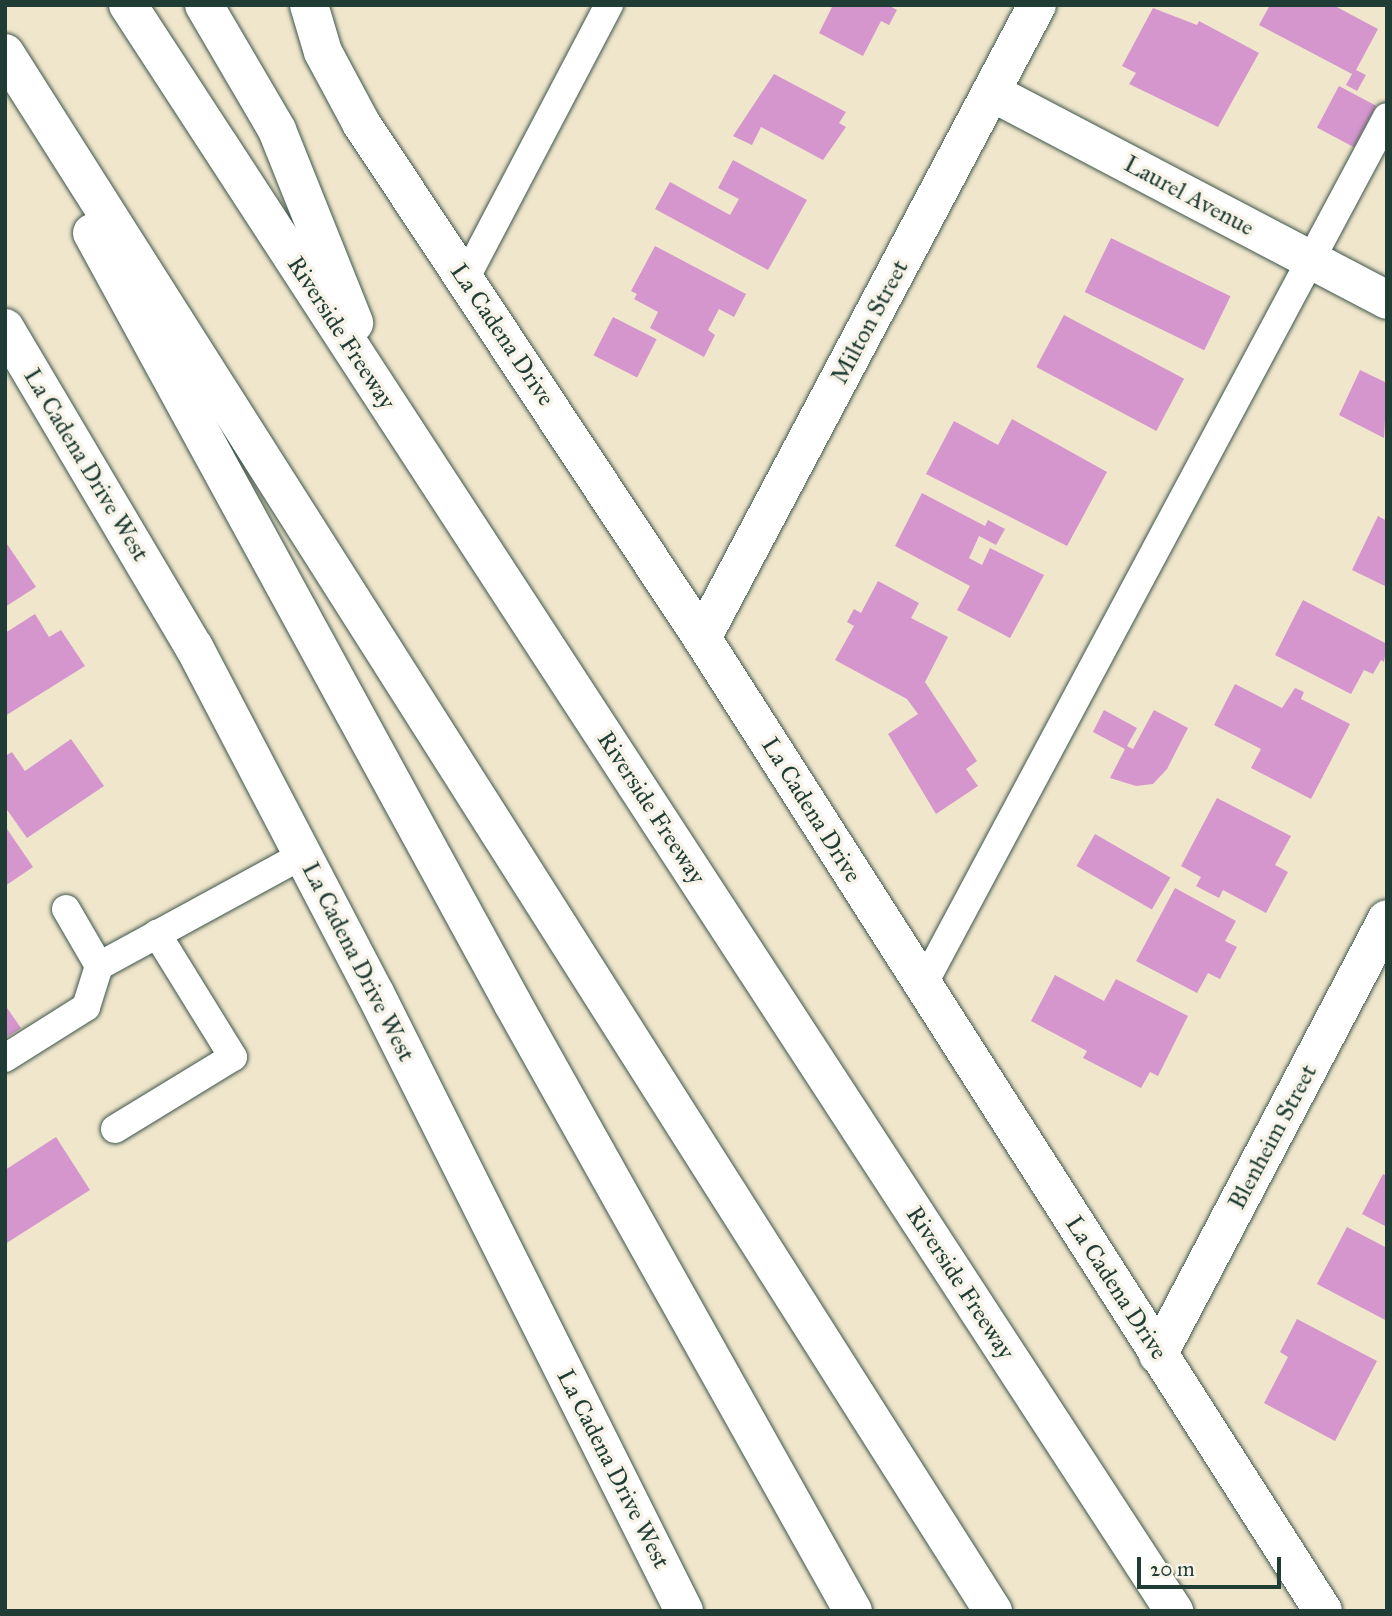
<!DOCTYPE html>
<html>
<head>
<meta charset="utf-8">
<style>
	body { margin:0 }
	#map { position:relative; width:1392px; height:1616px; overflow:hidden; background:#f0e6cc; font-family:"IM FELL Great Primer",serif }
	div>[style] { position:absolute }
	.building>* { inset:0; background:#d596ce; transform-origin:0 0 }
	.roads { filter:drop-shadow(0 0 2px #3e564b) drop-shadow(0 0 2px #3e564b) }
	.service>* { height:28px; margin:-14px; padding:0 14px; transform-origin:14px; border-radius:14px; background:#fff }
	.minor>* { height:38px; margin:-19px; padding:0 19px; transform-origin:19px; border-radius:19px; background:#fff }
	.tertiary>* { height:38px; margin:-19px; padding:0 19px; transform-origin:19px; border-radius:19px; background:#fff }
	.secondary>* { height:38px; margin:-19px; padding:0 19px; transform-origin:19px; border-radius:19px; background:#fff }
	.motorway>* { height:38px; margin:-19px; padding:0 19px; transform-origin:19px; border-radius:19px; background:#fff }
	span { translate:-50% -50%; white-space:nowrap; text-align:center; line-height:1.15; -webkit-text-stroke:7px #f7f3e8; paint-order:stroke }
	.street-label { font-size:24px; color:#1f3d34 }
	.frame { position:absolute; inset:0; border:7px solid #1f3d34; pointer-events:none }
	.scale { position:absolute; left:1137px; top:1557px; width:144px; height:32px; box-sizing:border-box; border:4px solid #1f3d34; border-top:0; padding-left:9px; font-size:21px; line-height:24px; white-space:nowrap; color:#1f3d34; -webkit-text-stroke:5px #f7f3e8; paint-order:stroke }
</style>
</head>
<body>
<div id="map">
	<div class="building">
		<div style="clip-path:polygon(833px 5px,888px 5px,897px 10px,889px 25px,881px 21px,863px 56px,819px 33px)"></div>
		<div style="clip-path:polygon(1270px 5px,1333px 5px,1378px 29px,1356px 70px,1366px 75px,1357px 91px,1346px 85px,1352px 74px,1259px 25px)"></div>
		<div style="clip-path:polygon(1153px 8px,1197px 25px,1199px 21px,1259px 53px,1218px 127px,1129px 84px,1136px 73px,1122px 66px)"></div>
		<div style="clip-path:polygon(774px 74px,846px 112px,839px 123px,846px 127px,823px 160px,761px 127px,752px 145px,733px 136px)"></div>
		<div style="left:1339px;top:86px;width:42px;height:47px;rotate:28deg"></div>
		<div style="clip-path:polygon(733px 160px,807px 200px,768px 270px,655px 209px,670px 182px,730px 215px,739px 199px,718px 188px)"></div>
		<div style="left:1111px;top:238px;width:133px;height:60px;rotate:26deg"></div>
		<div style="clip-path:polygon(655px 246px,746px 294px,734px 317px,719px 309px,708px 330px,715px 335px,704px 357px,650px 328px,658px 312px,634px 299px,637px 294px,631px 291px)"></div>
		<div style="left:1064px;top:315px;width:136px;height:59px;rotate:28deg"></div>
		<div style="left:613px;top:317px;width:49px;height:43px;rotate:27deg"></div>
		<div style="clip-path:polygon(1360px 370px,1387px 383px,1384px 438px,1339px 415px)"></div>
		<div style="clip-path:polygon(1012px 419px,1107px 472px,1067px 546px,926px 474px,954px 421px,998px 445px)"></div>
		<div style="clip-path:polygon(922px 493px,985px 526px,988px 520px,1005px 529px,996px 545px,979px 536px,969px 558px,982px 565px,990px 548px,1044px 575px,1010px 638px,957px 610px,970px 586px,895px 546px)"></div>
		<div style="clip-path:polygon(1378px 516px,1387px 521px,1387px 587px,1352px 570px)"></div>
		<div style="clip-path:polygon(5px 541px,36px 587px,5px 607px)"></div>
		<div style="clip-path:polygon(878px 581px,919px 603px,911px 618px,948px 637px,925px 682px,977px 761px,966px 769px,978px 786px,936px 814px,888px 734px,918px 714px,907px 699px,835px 660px,854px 626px,847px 622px,854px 609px,861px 613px)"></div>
		<div style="clip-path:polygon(1303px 600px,1387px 644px,1384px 662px,1381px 660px,1373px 674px,1364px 670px,1351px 694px,1275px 655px)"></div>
		<div style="clip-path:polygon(35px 614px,49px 637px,61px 630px,85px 666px,5px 716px,5px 633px)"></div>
		<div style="clip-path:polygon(1235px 684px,1282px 708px,1295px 688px,1304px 692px,1301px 699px,1350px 724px,1311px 799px,1251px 768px,1261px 749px,1214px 725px)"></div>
		<div style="clip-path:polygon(1104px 710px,1137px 728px,1127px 746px,1133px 749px,1154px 710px,1188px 728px,1167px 769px,1153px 784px,1136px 786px,1110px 778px,1125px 749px,1093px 732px)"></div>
		<div style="clip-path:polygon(71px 739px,104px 786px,27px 838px,5px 807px,5px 756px,12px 752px,25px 771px)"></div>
		<div style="clip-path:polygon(1217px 798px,1291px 836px,1275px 865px,1288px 872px,1266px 913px,1223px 890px,1219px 898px,1196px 886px,1201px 877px,1181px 866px)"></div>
		<div style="clip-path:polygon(5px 826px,33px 867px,5px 886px)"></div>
		<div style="left:1095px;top:834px;width:87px;height:37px;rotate:30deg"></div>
		<div style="clip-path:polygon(1175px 888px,1236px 921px,1225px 941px,1237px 947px,1220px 979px,1208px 973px,1197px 993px,1136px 961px)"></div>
		<div style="clip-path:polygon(1055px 975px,1104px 1001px,1116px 979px,1188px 1016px,1158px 1076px,1150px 1072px,1141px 1088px,1083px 1058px,1087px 1051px,1031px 1021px)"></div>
		<div style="clip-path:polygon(5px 1005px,21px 1028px,5px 1038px)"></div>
		<div style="clip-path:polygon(56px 1137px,90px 1190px,5px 1244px,5px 1170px)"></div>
		<div style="clip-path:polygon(1383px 1174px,1387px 1176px,1385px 1226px,1362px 1214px)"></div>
		<div style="clip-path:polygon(1347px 1227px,1387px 1248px,1387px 1321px,1317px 1284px)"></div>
		<div style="clip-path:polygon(1297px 1319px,1377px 1361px,1335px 1441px,1264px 1403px,1288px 1357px,1280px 1352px)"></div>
	</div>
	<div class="roads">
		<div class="service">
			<div style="left:465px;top:279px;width:310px;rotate:-62.3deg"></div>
			<div style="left:66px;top:909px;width:66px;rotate:59.9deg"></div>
			<div style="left:99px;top:966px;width:232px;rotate:-28.6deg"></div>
			<div style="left:923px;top:985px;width:984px;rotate:-61.87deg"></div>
			<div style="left:5px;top:1058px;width:96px;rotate:-32.2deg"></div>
			<div style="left:86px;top:1007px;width:43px;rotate:-72.4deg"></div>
			<div style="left:115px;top:1129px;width:138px;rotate:-31.4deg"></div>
			<div style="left:233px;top:1057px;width:145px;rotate:-121.7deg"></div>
		</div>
		<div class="minor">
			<div style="left:991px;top:92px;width:447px;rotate:27.7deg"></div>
			<div style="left:702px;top:638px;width:716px;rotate:-62.11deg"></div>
			<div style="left:1158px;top:1355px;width:492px;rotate:-62.3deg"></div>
		</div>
		<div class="tertiary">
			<div style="left:309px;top:5px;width:49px;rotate:73.4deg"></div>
			<div style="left:323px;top:52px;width:81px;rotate:61.8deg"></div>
			<div style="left:361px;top:123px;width:618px;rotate:56.49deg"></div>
			<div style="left:702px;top:638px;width:1154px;rotate:57.45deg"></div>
		</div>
		<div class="secondary">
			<div style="left:5px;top:328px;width:371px;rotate:59.4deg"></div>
			<div style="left:194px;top:647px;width:390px;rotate:62.4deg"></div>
			<div style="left:375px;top:993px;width:691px;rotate:63.43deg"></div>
		</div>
		<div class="motorway">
			<div style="left:128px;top:5px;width:1917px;rotate:56.92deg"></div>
			<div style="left:204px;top:5px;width:145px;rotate:59.7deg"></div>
			<div style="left:277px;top:130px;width:208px;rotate:68.2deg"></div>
			<div style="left:5px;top:53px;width:1845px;rotate:57.62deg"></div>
			<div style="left:92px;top:233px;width:878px;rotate:61.36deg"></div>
			<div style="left:513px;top:1004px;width:696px;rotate:60.75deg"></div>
		</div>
	</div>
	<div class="street-label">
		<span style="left:1189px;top:196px;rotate:28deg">Laurel Avenue</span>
		<span style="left:870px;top:322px;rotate:-62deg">Milton Street</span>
		<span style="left:341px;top:333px;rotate:57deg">Riverside Freeway</span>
		<span style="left:502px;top:335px;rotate:56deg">La Cadena Drive</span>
		<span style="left:86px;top:465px;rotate:59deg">La Cadena Drive West</span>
		<span style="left:651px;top:808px;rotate:57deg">Riverside Freeway</span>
		<span style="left:811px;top:810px;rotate:58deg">La Cadena Drive</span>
		<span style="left:358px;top:962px;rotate:63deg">La Cadena Drive West</span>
		<span style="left:1273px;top:1137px;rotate:-62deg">Blenheim Street</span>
		<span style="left:960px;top:1283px;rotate:57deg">Riverside Freeway</span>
		<span style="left:1116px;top:1288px;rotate:57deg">La Cadena Drive</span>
		<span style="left:613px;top:1469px;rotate:63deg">La Cadena Drive West</span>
	</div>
	<div class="frame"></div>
	<div class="scale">20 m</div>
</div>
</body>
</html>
